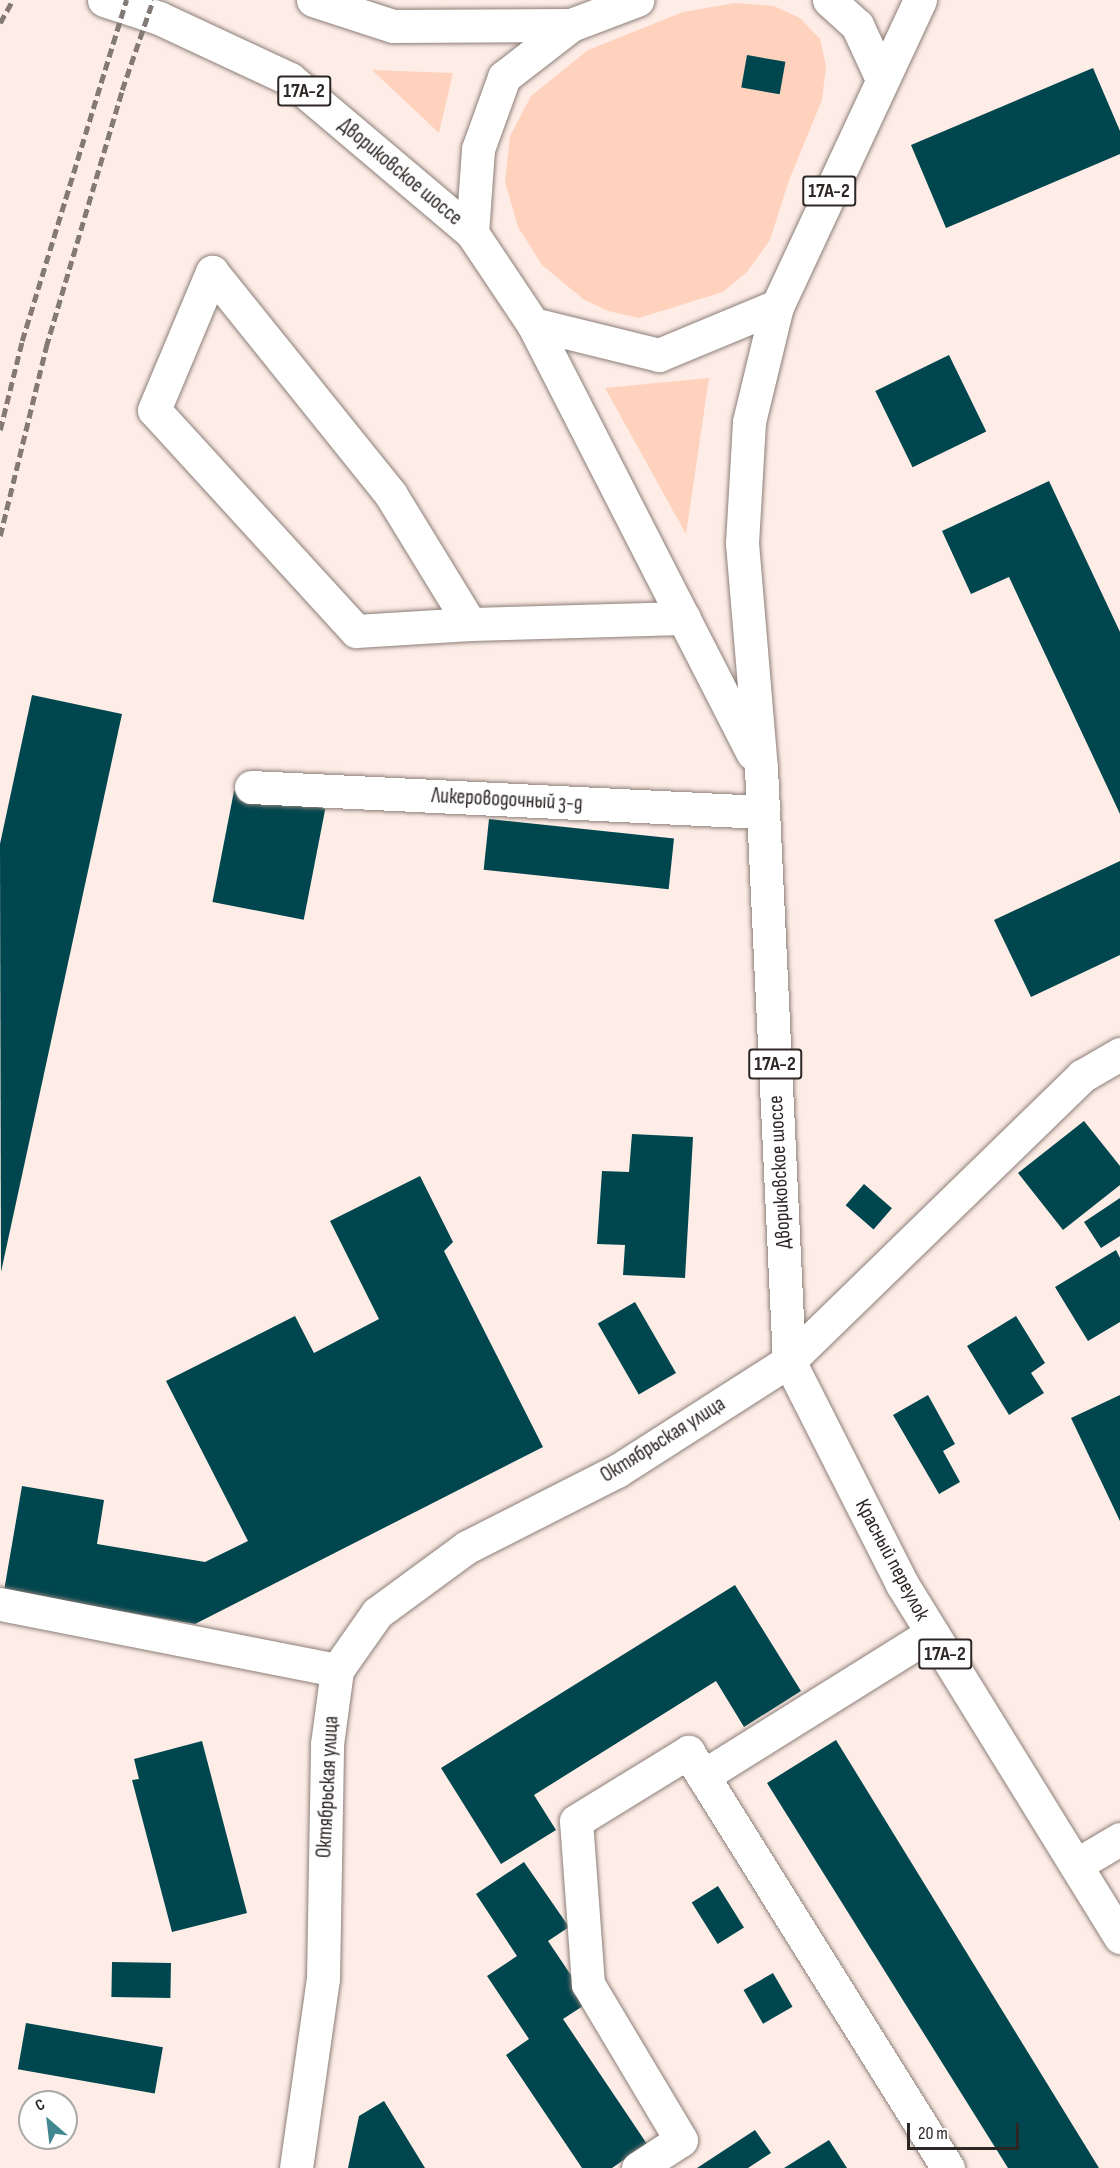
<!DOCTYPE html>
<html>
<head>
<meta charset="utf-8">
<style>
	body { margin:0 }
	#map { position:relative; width:1120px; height:2168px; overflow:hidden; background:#fdede6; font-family:"Sofia Sans Condensed",sans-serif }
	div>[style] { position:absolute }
	.green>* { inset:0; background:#ffd2be }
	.building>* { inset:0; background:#00464e; transform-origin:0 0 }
	.roads { filter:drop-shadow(0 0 2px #8c7e78) drop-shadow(0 0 2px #8c7e78) }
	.minor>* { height:33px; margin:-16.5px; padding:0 16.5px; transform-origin:16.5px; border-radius:16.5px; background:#fff }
	.major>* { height:33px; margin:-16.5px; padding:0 16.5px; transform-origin:16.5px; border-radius:16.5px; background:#fff }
	.rail>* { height:4.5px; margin-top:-2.25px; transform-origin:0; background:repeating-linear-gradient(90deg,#837975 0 9px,transparent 0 13.5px) }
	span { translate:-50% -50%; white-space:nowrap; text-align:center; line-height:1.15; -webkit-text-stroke:6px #fefefe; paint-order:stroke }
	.shield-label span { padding:2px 4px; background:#fefefe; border:2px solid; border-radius:4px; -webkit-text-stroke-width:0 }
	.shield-label { font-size:20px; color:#2c2624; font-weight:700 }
	.street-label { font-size:21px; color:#2c2624 }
	.north { position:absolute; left:18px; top:2090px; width:60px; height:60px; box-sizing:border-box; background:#fefefe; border:2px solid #aaa8a7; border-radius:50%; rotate:332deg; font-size:16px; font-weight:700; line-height:24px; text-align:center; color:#2c2624 }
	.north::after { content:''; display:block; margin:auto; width:21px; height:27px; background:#418791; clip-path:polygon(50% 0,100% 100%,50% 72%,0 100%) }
	.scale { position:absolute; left:907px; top:2123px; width:112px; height:27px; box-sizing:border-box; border:3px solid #2c2624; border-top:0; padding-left:8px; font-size:18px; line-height:21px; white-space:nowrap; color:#2c2624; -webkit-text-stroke:4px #fefefe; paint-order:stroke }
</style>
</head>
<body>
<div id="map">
	<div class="green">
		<div style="clip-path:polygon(735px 3px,774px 6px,800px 18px,820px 39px,826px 66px,822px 100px,789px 180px,770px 240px,747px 272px,723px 292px,639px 318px,608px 311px,583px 299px,542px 265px,518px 227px,505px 182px,510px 136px,531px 96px,588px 50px,683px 12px)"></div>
		<div style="clip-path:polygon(372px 70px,453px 73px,439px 133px)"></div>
		<div style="clip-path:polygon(709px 378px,686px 534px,605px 388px)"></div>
	</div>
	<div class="building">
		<div style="left:747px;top:55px;width:39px;height:33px;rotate:10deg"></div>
		<div style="clip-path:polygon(1093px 68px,1120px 131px,1120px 154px,946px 228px,911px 145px)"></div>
		<div style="left:949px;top:355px;width:85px;height:82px;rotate:64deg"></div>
		<div style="clip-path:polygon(1049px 481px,1120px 632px,1120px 814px,1009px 577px,971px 594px,942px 531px)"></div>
		<div style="clip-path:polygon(32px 695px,122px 714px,1px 1272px,0 844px)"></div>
		<div style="left:234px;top:791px;width:93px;height:113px;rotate:11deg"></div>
		<div style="left:489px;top:819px;width:186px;height:51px;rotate:6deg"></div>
		<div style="clip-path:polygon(1120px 861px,1120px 955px,1031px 997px,994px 920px)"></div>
		<div style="clip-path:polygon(1084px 1121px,1120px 1166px,1120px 1185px,1063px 1230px,1018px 1173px)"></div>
		<div style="clip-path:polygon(632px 1134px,693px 1137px,685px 1278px,623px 1275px,625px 1245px,597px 1244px,602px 1171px,629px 1172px)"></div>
		<div style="clip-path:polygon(420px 1176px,453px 1242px,444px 1251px,543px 1447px,195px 1624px,4px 1591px,22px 1486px,104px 1500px,97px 1544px,205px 1562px,248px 1541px,166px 1381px,295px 1316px,314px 1353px,379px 1319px,330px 1221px)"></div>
		<div style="left:864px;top:1184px;width:37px;height:28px;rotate:41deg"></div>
		<div style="clip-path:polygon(1120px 1198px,1120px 1236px,1101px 1248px,1084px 1222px)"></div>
		<div style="clip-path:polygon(1116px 1250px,1120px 1258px,1120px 1322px,1088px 1341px,1055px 1287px)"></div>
		<div style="left:635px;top:1302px;width:82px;height:43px;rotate:60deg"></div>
		<div style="clip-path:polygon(1016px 1316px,1045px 1363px,1031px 1373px,1044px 1393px,1009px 1415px,967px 1346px)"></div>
		<div style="clip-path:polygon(928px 1395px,955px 1444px,943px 1451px,960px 1482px,939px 1494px,893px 1415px)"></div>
		<div style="clip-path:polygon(1120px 1395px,1120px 1521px,1071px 1418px)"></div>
		<div style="clip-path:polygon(735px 1585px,801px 1691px,744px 1727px,716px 1681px,534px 1795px,556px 1830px,501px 1864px,441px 1768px)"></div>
		<div style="clip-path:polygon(836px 1740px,1099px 2168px,1008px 2168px,767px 1783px)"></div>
		<div style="clip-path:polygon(202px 1741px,247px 1913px,172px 1932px,132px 1780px,139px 1779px,134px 1759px)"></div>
		<div style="clip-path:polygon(524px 1862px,569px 1927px,548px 1941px,589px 2002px,563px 2019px,647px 2144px,612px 2168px,582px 2168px,506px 2055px,529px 2039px,487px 1976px,517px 1956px,476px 1894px)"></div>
		<div style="left:718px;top:1886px;width:49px;height:31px;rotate:58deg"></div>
		<div style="left:112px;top:1962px;width:59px;height:35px;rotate:1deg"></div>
		<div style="left:773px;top:1973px;width:39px;height:34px;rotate:60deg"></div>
		<div style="left:26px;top:2023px;width:139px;height:47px;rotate:10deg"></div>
		<div style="clip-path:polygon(384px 2101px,425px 2168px,348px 2168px,359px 2116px)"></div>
		<div style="clip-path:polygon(755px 2130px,771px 2153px,748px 2168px,697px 2168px)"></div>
		<div style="clip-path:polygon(829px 2140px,847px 2168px,784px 2168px)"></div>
	</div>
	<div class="roads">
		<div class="minor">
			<div style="left:470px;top:624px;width:114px;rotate:176.5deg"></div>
			<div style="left:356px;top:631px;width:299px;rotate:-132.4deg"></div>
			<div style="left:154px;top:410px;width:150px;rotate:-67.2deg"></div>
			<div style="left:212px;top:272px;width:286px;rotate:51.2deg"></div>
			<div style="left:391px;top:495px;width:151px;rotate:58.5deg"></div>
			<div style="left:470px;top:624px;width:214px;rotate:-1.6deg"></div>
			<div style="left:251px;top:787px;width:513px;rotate:2.8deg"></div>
			<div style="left:789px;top:1361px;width:409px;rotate:-44.2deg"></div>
			<div style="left:1082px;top:1076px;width:44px;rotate:-30.1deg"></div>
			<div style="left:0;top:1604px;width:343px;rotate:11.1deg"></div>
			<div style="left:703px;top:1776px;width:270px;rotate:-32deg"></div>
			<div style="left:1076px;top:1865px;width:51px;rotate:-30.6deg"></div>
			<div style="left:638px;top:2168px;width:51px;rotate:-33.1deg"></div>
			<div style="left:681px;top:2140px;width:182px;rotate:-120.8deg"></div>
			<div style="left:588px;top:1984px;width:163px;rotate:-94.2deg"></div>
			<div style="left:576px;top:1821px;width:132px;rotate:-31.6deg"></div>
			<div style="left:688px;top:1752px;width:491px;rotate:58deg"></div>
		</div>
		<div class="major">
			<div style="left:104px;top:0;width:58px;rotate:18.1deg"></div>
			<div style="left:159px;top:18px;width:145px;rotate:25deg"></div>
			<div style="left:290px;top:79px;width:238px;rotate:40.2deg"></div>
			<div style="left:472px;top:233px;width:110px;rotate:56.2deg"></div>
			<div style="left:533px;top:324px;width:482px;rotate:62.9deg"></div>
			<div style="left:313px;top:0;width:84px;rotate:18deg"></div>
			<div style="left:393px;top:26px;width:178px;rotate:-0.3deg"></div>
			<div style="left:829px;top:0;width:38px;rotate:42deg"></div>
			<div style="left:857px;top:25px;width:57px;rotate:65.2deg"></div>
			<div style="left:920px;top:0;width:338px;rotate:115deg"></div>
			<div style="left:777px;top:306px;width:119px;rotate:103.6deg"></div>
			<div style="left:749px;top:422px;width:121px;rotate:93.3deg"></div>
			<div style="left:742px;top:543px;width:226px;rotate:85.2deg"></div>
			<div style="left:761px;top:768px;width:594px;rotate:87.3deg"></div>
			<div style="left:789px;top:1361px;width:250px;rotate:63.1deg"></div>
			<div style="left:902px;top:1584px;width:415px;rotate:58.3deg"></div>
			<div style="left:472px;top:233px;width:84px;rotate:-85.9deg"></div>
			<div style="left:478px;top:149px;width:77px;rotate:-70.1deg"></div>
			<div style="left:504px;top:77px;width:85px;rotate:-37.8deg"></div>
			<div style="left:571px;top:25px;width:71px;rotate:-20.7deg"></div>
			<div style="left:533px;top:324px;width:130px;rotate:13.8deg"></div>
			<div style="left:659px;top:355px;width:128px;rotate:-22.6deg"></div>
			<div style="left:296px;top:2168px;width:191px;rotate:-81.9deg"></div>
			<div style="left:323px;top:1979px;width:235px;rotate:-89deg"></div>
			<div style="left:327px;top:1744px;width:75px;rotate:-82.3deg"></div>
			<div style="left:337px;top:1670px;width:70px;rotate:-54.9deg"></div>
			<div style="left:377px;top:1613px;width:112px;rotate:-36.3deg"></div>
			<div style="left:467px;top:1547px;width:168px;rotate:-26.9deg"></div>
			<div style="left:617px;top:1471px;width:204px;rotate:-32.6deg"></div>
		</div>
	</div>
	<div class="rail">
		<div style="left:0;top:23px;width:26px;rotate:-61deg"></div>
		<div style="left:0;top:430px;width:92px;rotate:-76.1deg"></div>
		<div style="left:22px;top:341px;width:357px;rotate:-73deg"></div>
		<div style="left:0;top:536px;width:195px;rotate:-76.3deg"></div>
		<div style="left:46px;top:347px;width:268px;rotate:-73.5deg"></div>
		<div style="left:122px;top:90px;width:95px;rotate:-71deg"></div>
	</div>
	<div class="shield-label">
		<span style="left:304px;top:91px">17А-2</span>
		<span style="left:829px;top:191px">17А-2</span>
		<span style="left:775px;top:1064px">17А-2</span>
		<span style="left:945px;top:1654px">17А-2</span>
	</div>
	<div class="street-label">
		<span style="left:400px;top:172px;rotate:40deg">Двориковское шоссе</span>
		<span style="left:507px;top:800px;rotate:3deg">Ликероводочный з-д</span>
		<span style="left:780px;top:1172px;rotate:-93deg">Двориковское шоссе</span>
		<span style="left:663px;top:1440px;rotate:-32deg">Октябрьская улица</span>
		<span style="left:892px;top:1560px;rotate:62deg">Красный переулок</span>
		<span style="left:328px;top:1787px;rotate:-87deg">Октябрьская улица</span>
	</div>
	<div class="north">С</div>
	<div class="scale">20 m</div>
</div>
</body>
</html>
